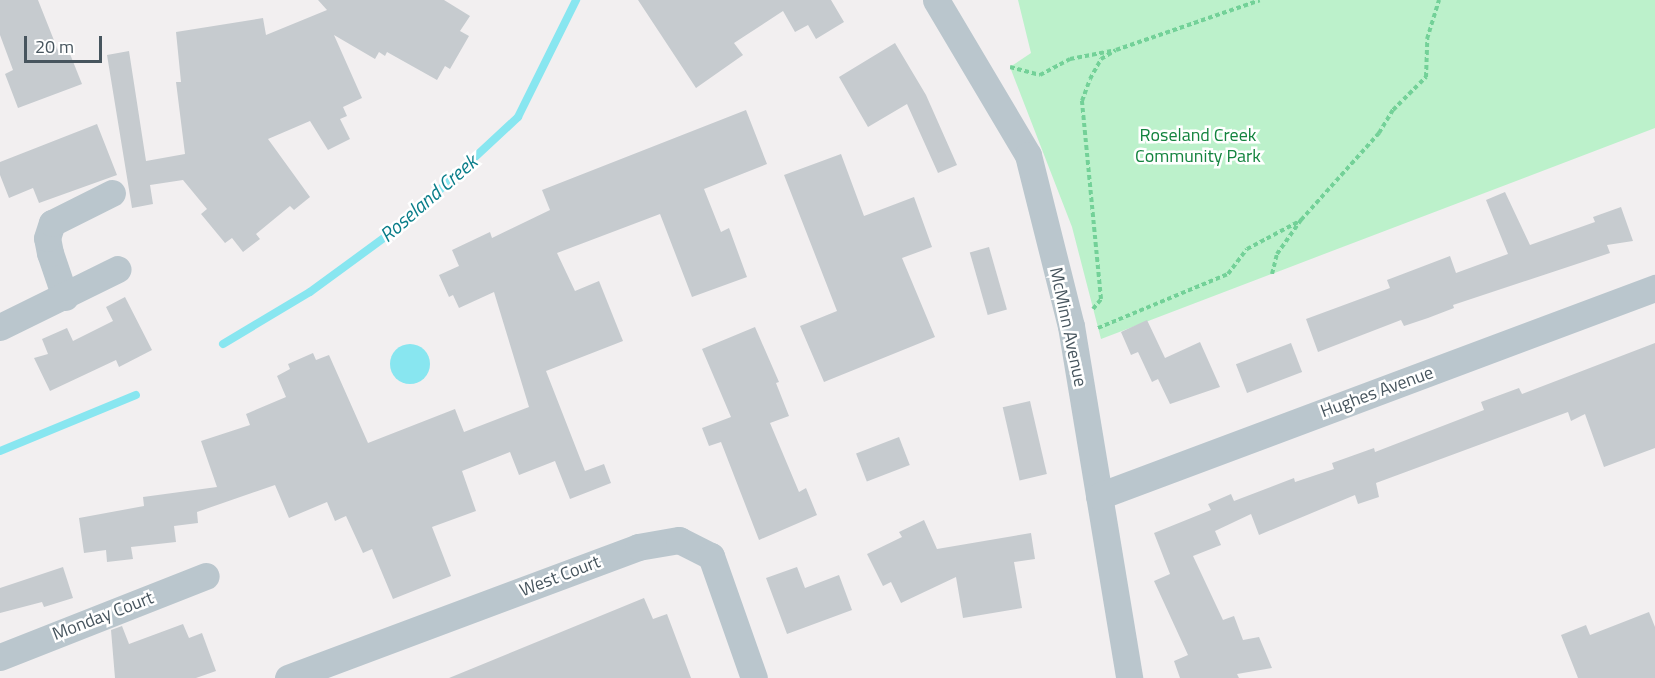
<!DOCTYPE html>
<html>
<head>
<meta charset="utf-8">
<style>
	body { margin:0 }
	#map { position:relative; width:1655px; height:678px; overflow:hidden; background:#f2eff0; font-family:"Titillium Web",sans-serif }
	div>[style] { position:absolute }
	.green>* { inset:0; background:#bcf1cb }
	.water>* { inset:0; background:#88e6f0 }
	.round { border-radius:50% }
	.stream>* { height:8px; margin:-4px; padding:0 4px; transform-origin:4px; border-radius:4px; background:#88e6f0 }
	.building>* { inset:0; background:#c6cbcf; transform-origin:0 0 }
	.path>* { height:4px; margin-top:-2px; transform-origin:0; background:repeating-linear-gradient(90deg,#73d198 0 4.5px,transparent 0 7.5px) }
	.minor>* { height:27px; margin:-13.5px; padding:0 13.5px; transform-origin:13.5px; border-radius:13.5px; background:#bac6cd }
	span { translate:-50% -50%; white-space:nowrap; text-align:center; line-height:1.15; -webkit-text-stroke:5px #fff; paint-order:stroke }
	.park-label { font-size:18px; color:#13833e }
	.street-label { font-size:18px; color:#47555e }
	.water-label { font-size:20px; color:#097d89; font-style:italic }
	.scale { position:absolute; left:24px; top:36px; width:78px; height:27px; box-sizing:border-box; border:3px solid #47555e; border-top:0; padding-left:8px; font-size:18px; line-height:21px; white-space:nowrap; color:#47555e; -webkit-text-stroke:4px #fff; paint-order:stroke }
</style>
</head>
<body>
<div id="map">
	<div class="green">
		<div style="clip-path:polygon(1018px 0,1655px 0,1655px 128px,1101px 339px,1072px 227px,1010px 67px,1031px 53px)"></div>
	</div>
	<div class="water">
		<div class="round" style="left:390px;top:344px;width:40px;height:40px"></div>
	</div>
	<div class="stream">
		<div style="left:223px;top:344px;width:101px;rotate:-30.9deg"></div>
		<div style="left:310px;top:292px;width:115px;rotate:-36.2deg"></div>
		<div style="left:403px;top:224px;width:157px;rotate:-42.9deg"></div>
		<div style="left:518px;top:117px;width:131px;rotate:-63.6deg"></div>
		<div style="left:0;top:451px;width:147px;rotate:-22.4deg"></div>
	</div>
	<div class="building">
		<div style="clip-path:polygon(0 0,38px 0,59px 53px,68px 49px,82px 84px,18px 108px,5px 74px,13px 70px,0 35px)"></div>
		<div style="clip-path:polygon(318px 0,444px 0,470px 16px,460px 31px,469px 36px,450px 69px,445px 66px,437px 80px,387px 52px,385px 56px,379px 52px,375px 59px,334px 35px,362px 98px,343px 107px,347px 116px,340px 119px,350px 139px,328px 150px,310px 121px,268px 139px,310px 197px,294px 210px,290px 206px,256px 234px,260px 239px,243px 252px,232px 238px,225px 243px,201px 214px,207px 209px,183px 180px,150px 185px,153px 204px,132px 208px,107px 55px,129px 51px,146px 161px,185px 154px,176px 82px,181px 82px,176px 32px,263px 18px,266px 35px,327px 10px)"></div>
		<div style="clip-path:polygon(638px 0,831px 0,844px 22px,816px 39px,808px 25px,795px 32px,783px 11px,734px 43px,743px 55px,696px 88px)"></div>
		<div style="clip-path:polygon(895px 43px,926px 95px,957px 165px,938px 173px,907px 104px,868px 127px,839px 77px)"></div>
		<div style="clip-path:polygon(746px 110px,767px 164px,704px 189px,721px 232px,729px 228px,747px 277px,692px 297px,660px 214px,557px 253px,575px 291px,599px 281px,623px 341px,546px 371px,585px 471px,604px 464px,611px 483px,570px 499px,555px 461px,519px 475px,510px 452px,462px 471px,476px 511px,432px 527px,451px 576px,393px 599px,372px 549px,363px 553px,346px 516px,335px 521px,327px 502px,289px 518px,275px 485px,197px 512px,198px 523px,174px 526px,176px 542px,131px 547px,133px 559px,107px 562px,106px 550px,84px 553px,79px 518px,144px 506px,143px 497px,217px 487px,201px 441px,250px 425px,246px 414px,286px 397px,277px 376px,290px 369px,288px 364px,313px 353px,316px 360px,329px 355px,368px 443px,455px 409px,464px 432px,529px 407px,494px 292px,459px 308px,453px 295px,449px 297px,439px 275px,459px 266px,452px 250px,490px 232px,492px 238px,550px 210px,542px 190px)"></div>
		<div style="clip-path:polygon(97px 124px,117px 175px,39px 203px,33px 188px,9px 198px,0 175px,0 162px)"></div>
		<div style="clip-path:polygon(841px 154px,864px 216px,914px 197px,932px 247px,902px 258px,935px 337px,824px 382px,800px 326px,837px 311px,784px 175px)"></div>
		<div style="clip-path:polygon(1505px 192px,1530px 245px,1595px 222px,1593px 217px,1621px 207px,1633px 241px,1607px 245px,1610px 253px,1453px 305px,1454px 308px,1428px 318px,1404px 326px,1401px 320px,1318px 352px,1306px 319px,1390px 288px,1387px 280px,1450px 256px,1456px 273px,1508px 254px,1486px 200px)"></div>
		<div style="left:989px;top:247px;width:65px;height:20px;rotate:74deg"></div>
		<div style="clip-path:polygon(125px 297px,152px 350px,119px 367px,116px 360px,50px 391px,34px 358px,48px 354px,42px 339px,67px 328px,73px 341px,113px 321px,106px 307px)"></div>
		<div style="clip-path:polygon(1147px 320px,1165px 358px,1200px 342px,1220px 387px,1170px 404px,1158px 379px,1152px 382px,1138px 352px,1131px 355px,1121px 332px)"></div>
		<div style="clip-path:polygon(755px 327px,779px 382px,776px 383px,789px 416px,770px 423px,799px 492px,806px 488px,817px 515px,759px 540px,721px 442px,709px 446px,702px 428px,731px 417px,702px 349px)"></div>
		<div style="left:1291px;top:343px;width:31px;height:59px;rotate:69deg"></div>
		<div style="clip-path:polygon(1655px 343px,1655px 448px,1604px 467px,1585px 414px,1571px 421px,1568px 412px,1376px 483px,1379px 497px,1358px 504px,1355px 495px,1259px 535px,1251px 514px,1215px 531px,1221px 545px,1193px 556px,1223px 620px,1234px 616px,1243px 640px,1259px 637px,1272px 668px,1237px 674px,1239px 678px,1180px 678px,1174px 661px,1188px 655px,1154px 581px,1170px 574px,1154px 533px,1211px 510px,1208px 504px,1231px 494px,1234px 501px,1294px 478px,1295px 482px,1334px 469px,1332px 463px,1374px 448px,1375px 452px,1484px 410px,1481px 402px,1519px 388px,1522px 394px)"></div>
		<div style="left:1030px;top:401px;width:75px;height:28px;rotate:77deg"></div>
		<div style="left:899px;top:437px;width:30px;height:46px;rotate:69deg"></div>
		<div style="clip-path:polygon(924px 520px,937px 549px,1031px 533px,1035px 559px,1014px 562px,1022px 608px,963px 618px,956px 577px,901px 603px,891px 582px,883px 586px,867px 554px,902px 537px,899px 532px)"></div>
		<div style="clip-path:polygon(63px 567px,73px 598px,44px 607px,42px 602px,0 613px,0 588px)"></div>
		<div style="clip-path:polygon(797px 567px,805px 588px,839px 575px,852px 610px,787px 634px,766px 578px)"></div>
		<div style="clip-path:polygon(644px 598px,653px 619px,667px 614px,691px 678px,449px 678px)"></div>
		<div style="clip-path:polygon(1649px 612px,1655px 627px,1655px 678px,1578px 678px,1561px 635px,1586px 625px,1590px 635px)"></div>
		<div style="clip-path:polygon(183px 624px,189px 638px,202px 633px,216px 671px,196px 678px,115px 678px,111px 630px,122px 626px,129px 644px)"></div>
	</div>
	<div class="path">
		<div style="left:1010px;top:67px;width:31px;rotate:15deg"></div>
		<div style="left:1040px;top:75px;width:34px;rotate:-28deg"></div>
		<div style="left:1070px;top:59px;width:42px;rotate:-11deg"></div>
		<div style="left:1272px;top:274px;width:21px;rotate:-76deg"></div>
		<div style="left:1277px;top:254px;width:42px;rotate:-54.8deg"></div>
		<div style="left:1301px;top:220px;width:117px;rotate:-48.1deg"></div>
		<div style="left:1379px;top:133px;width:27px;rotate:-59deg"></div>
		<div style="left:1393px;top:110px;width:47px;rotate:-45deg"></div>
		<div style="left:1426px;top:77px;width:38px;rotate:-88deg"></div>
		<div style="left:1427px;top:39px;width:41px;rotate:-72.9deg"></div>
		<div style="left:1093px;top:309px;width:13px;rotate:-51deg"></div>
		<div style="left:1101px;top:299px;width:199px;rotate:-95.5deg"></div>
		<div style="left:1082px;top:101px;width:23px;rotate:-70deg"></div>
		<div style="left:1090px;top:79px;width:23px;rotate:-61deg"></div>
		<div style="left:1101px;top:59px;width:17px;rotate:-31deg"></div>
		<div style="left:1116px;top:50px;width:152px;rotate:-19.1deg"></div>
		<div style="left:1098px;top:328px;width:141px;rotate:-22.6deg"></div>
		<div style="left:1228px;top:274px;width:31px;rotate:-53deg"></div>
		<div style="left:1247px;top:249px;width:58px;rotate:-27.9deg"></div>
	</div>
	<div class="minor">
		<div style="left:936px;top:0;width:180px;rotate:59.3deg"></div>
		<div style="left:1028px;top:155px;width:176px;rotate:75.9deg"></div>
		<div style="left:1071px;top:326px;width:357px;rotate:80.6deg"></div>
		<div style="left:65px;top:297px;width:46px;rotate:-108.8deg"></div>
		<div style="left:50px;top:253px;width:15px;rotate:-101deg"></div>
		<div style="left:47px;top:238px;width:16px;rotate:-72deg"></div>
		<div style="left:52px;top:223px;width:67px;rotate:-26.6deg"></div>
		<div style="left:0;top:327px;width:131px;rotate:-26.2deg"></div>
		<div style="left:1099px;top:496px;width:594px;rotate:-20.51deg"></div>
		<div style="left:0;top:657px;width:221px;rotate:-21.5deg"></div>
		<div style="left:288px;top:678px;width:374px;rotate:-20.5deg"></div>
		<div style="left:638px;top:547px;width:42px;rotate:-9.7deg"></div>
		<div style="left:679px;top:540px;width:36px;rotate:27deg"></div>
		<div style="left:711px;top:556px;width:129px;rotate:70.6deg"></div>
	</div>
	<div class="park-label">
		<span style="left:1198px;top:146px">Roseland Creek<br>Community Park</span>
	</div>
	<div class="street-label">
		<span style="left:1068px;top:327px;rotate:78deg">McMinn Avenue</span>
		<span style="left:1377px;top:392px;rotate:-20deg">Hughes Avenue</span>
		<span style="left:560px;top:576px;rotate:-21deg">West Court</span>
		<span style="left:103px;top:616px;rotate:-21deg">Monday Court</span>
	</div>
	<div class="water-label">
		<span style="left:428px;top:198px;rotate:-41deg">Roseland Creek</span>
	</div>
	<div class="scale">20 m</div>
</div>
</body>
</html>
